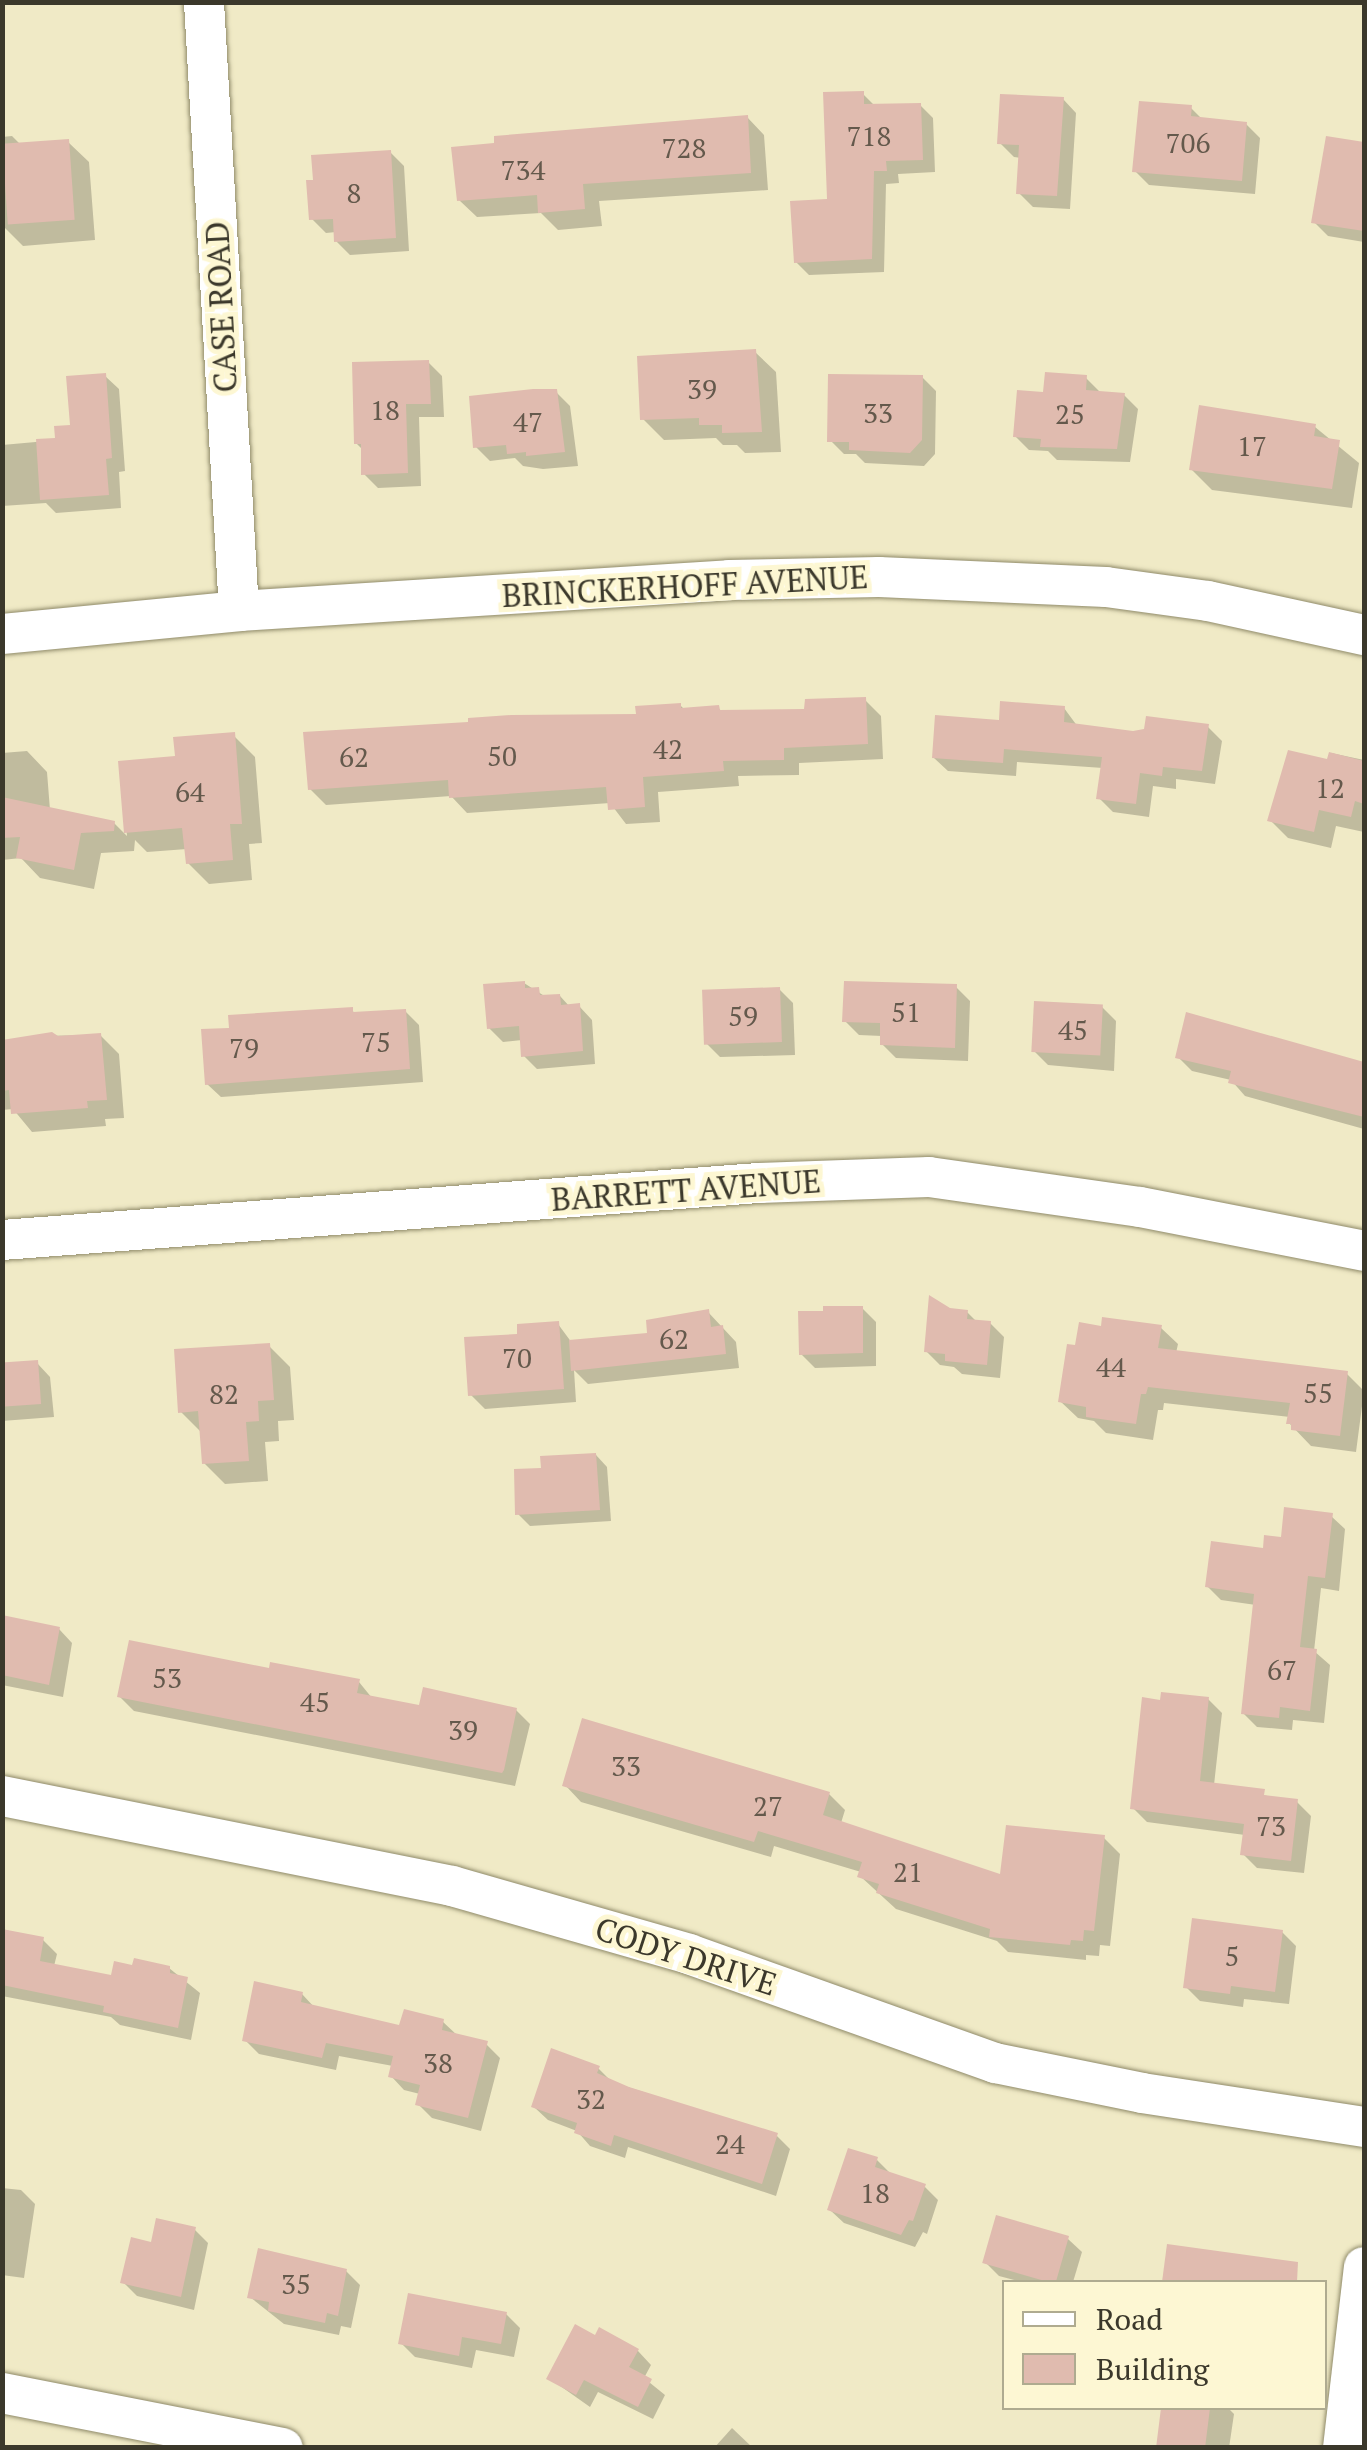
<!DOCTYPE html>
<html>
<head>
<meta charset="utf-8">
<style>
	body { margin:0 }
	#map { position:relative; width:1367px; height:2450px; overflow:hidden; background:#f0eac6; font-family:"PT Serif",serif }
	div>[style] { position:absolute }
	.shadow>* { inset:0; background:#0003 }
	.building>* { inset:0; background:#e0bbaf; transform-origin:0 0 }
	.roads { filter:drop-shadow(0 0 2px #8f8a69) drop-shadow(0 0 2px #8f8a69) }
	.street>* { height:40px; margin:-20px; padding:0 20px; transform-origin:20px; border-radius:20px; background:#fff }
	span { translate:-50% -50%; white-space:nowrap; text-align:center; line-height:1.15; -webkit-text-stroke:10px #fdf7d3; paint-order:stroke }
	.number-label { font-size:28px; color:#64594c }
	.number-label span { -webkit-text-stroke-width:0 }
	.street-label { font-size:32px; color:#3b382b }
	.frame { position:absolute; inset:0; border:5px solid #3b382b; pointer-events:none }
	.legend { position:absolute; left:1002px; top:2280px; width:325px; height:130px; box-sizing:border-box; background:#fdf7d3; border:2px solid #afab90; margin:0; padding:12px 18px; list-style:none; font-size:30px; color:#3b382b }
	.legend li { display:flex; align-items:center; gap:20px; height:50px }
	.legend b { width:50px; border:2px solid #afab90 }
</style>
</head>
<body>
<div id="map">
	<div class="shadow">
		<div style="clip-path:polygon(863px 94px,875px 106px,920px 105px,933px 118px,935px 172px,898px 174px,899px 183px,886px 184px,884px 272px,809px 275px,796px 262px,830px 201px)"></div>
		<div style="clip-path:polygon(1063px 99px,1076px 113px,1070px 209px,1033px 207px,1019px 193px,1021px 158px,1014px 157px,1000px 143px)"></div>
		<div style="clip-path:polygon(1191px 108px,1203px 120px,1246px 124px,1260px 138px,1255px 194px,1149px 185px,1135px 171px)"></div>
		<div style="clip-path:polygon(747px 117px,764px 135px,768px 190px,599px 201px,602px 226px,558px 230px,541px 213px,477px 217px,459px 200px)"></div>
		<div style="clip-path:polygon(12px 136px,21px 145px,68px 142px,89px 162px,95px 240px,23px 246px,2px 225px,2px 137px)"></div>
		<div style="clip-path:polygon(1328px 139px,1364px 144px,1364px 242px,1328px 236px,1314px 222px)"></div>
		<div style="clip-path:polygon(390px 152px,404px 166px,409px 251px,350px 255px,336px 241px,336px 232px,326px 233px,312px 219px)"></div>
		<div style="clip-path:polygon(755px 352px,776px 372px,781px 452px,745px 453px,737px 445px,723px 445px,716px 438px,664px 440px,643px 419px)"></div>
		<div style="clip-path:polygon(428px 362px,442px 376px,444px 417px,419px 417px,421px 486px,378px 488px,364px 474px,363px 450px,356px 443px)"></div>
		<div style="clip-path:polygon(105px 376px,119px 389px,125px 471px,119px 472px,121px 508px,56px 513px,46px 503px,2px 506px,2px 445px,58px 440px,72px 427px)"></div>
		<div style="clip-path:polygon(922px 377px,936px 391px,935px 454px,924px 466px,865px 463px,856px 454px,844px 454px,830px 440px)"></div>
		<div style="clip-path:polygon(1086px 378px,1100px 392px,1124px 395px,1138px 409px,1130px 462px,1057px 460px,1048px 451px,1029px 450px,1015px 436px,1045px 395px)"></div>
		<div style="clip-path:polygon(556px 392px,570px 406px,578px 466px,543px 469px,523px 466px,515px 458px,490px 461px,476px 447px)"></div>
		<div style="clip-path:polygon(1315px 427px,1359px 463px,1352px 508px,1212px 490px,1191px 469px)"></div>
		<div style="clip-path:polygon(865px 700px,881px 716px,883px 759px,799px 763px,799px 775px,738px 776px,739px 786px,658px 792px,660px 822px,626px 824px,610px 803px,467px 813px,451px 796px,326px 805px,310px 789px,680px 705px,685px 710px,718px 708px,724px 713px,807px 711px)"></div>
		<div style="clip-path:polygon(1064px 708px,1078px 727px,1133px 733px,1208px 727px,1222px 741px,1215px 784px,1176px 779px,1176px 789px,1153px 786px,1149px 817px,1113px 812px,1099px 798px,1103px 768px,1017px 762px,1016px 776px,948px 771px,934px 758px,1001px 722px)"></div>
		<div style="clip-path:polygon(234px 736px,255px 757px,262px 843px,249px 844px,252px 880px,209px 884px,188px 863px,187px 849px,147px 852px,135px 840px,134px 851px,101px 853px,94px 889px,40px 878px,21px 858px,2px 860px,2px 753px,27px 751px,47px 772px,50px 810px,114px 823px,127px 836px,121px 763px,178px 759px)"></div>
		<div style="clip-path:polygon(1331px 753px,1364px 760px,1364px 832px,1336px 826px,1331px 848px,1288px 838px,1270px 820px,1329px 762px)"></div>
		<div style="clip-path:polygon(524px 983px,546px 997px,560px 996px,570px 1007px,579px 1006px,592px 1020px,595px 1064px,537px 1069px,523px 1055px,522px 1040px,503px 1042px,489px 1028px)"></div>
		<div style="clip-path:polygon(956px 987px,970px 1001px,968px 1061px,896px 1058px,882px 1044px,882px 1036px,859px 1035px,845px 1021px)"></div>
		<div style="clip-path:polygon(779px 989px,793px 1003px,795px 1055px,720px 1057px,706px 1043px)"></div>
		<div style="clip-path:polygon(1102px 1007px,1116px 1021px,1114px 1071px,1048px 1065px,1034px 1051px)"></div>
		<div style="clip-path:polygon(352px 1010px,356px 1015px,405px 1011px,419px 1025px,423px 1082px,221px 1097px,207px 1084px)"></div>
		<div style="clip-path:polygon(1188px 1015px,1364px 1065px,1364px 1129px,1245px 1096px,1231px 1080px,1192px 1071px,1178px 1057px)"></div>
		<div style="clip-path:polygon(100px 1035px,119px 1054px,124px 1118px,105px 1119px,106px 1126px,32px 1132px,13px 1109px,2px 1110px,2px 1043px,37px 1036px)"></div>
		<div style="clip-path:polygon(862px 1308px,876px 1322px,876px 1366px,815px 1368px,801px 1354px,826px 1314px)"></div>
		<div style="clip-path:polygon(949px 1311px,967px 1312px,977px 1322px,990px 1323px,1004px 1337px,1000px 1378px,962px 1374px,954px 1367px,940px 1365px,926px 1351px)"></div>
		<div style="clip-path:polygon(708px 1312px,736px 1342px,739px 1368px,588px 1384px,574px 1370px,576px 1402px,485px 1409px,471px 1395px,519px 1336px,558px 1324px,572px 1343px,650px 1335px)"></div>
		<div style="clip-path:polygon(1160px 1327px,1178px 1344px,1176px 1353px,1346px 1373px,1364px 1391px,1356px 1452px,1311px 1446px,1289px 1423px,1290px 1417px,1164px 1403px,1163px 1410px,1158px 1410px,1153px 1440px,1106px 1433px,1094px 1421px,1078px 1418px,1060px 1401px,1077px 1347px,1103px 1328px)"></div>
		<div style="clip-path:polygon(269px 1346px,290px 1367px,294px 1420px,278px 1421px,279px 1441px,265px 1442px,268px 1481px,225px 1484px,204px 1463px,202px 1433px,181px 1412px)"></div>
		<div style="clip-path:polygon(37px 1363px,50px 1377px,54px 1417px,2px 1421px,2px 1365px)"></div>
		<div style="clip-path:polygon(596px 1455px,607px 1467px,611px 1521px,530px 1526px,518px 1514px,544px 1470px)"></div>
		<div style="clip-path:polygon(1331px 1516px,1345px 1529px,1339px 1591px,1321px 1588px,1314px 1651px,1330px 1665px,1324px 1723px,1293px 1720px,1292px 1730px,1257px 1727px,1243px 1713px,1256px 1605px,1221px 1600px,1207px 1586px)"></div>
		<div style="clip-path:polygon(2px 1618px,59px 1629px,72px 1643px,63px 1697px,2px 1685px)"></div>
		<div style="clip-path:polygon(271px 1671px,359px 1682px,372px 1698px,421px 1708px,516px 1710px,530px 1724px,515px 1786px,134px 1711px,120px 1697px)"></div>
		<div style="clip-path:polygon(1208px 1699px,1222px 1713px,1214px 1785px,1297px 1802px,1311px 1816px,1304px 1873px,1257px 1868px,1243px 1854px,1245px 1835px,1147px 1822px,1133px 1808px,1162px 1702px)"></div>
		<div style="clip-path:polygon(565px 1785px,829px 1794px,845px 1810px,841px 1823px,1002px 1877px,1104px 1838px,1120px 1854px,1110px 1946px,1100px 1945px,1099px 1956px,1086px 1955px,1086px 1960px,1008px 1952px,997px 1941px,896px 1909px,860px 1876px,861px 1872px,774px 1846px,771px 1857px,581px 1802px)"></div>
		<div style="clip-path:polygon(2px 1929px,43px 1940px,57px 1954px,54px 1966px,113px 1978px,134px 1968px,169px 1968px,200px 1993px,191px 2040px,120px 2025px,111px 2017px,2px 1996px)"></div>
		<div style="clip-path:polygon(1282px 1932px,1296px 1946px,1289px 2004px,1244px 1999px,1243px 2007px,1200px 2001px,1186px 1987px)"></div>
		<div style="clip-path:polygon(302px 1994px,315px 2008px,401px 2028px,442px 2021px,458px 2036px,486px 2044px,500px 2058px,481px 2131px,432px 2118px,418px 2104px,420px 2094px,404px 2090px,391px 2076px,393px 2066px,339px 2056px,336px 2070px,259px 2054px,245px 2040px)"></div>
		<div style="clip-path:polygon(598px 2068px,612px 2082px,776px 2135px,790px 2149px,776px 2196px,628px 2147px,625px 2158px,590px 2146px,577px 2131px,548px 2120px,534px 2107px)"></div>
		<div style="clip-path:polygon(877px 2160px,891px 2174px,924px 2186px,938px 2200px,927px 2234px,923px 2232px,915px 2247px,844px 2223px,830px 2210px)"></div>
		<div style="clip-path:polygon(2px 2188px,21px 2190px,35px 2204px,24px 2278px,2px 2275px)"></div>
		<div style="clip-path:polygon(194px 2229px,208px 2243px,194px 2310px,137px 2296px,123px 2282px,153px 2245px)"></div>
		<div style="clip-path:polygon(1068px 2239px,1082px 2252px,1073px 2282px,1022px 2282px,999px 2276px,985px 2262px)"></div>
		<div style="clip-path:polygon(346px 2271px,360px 2285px,351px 2328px,341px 2326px,339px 2335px,284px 2324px,250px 2297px)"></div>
		<div style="clip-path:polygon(506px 2314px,520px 2328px,514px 2357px,476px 2350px,472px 2368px,415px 2357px,401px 2343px)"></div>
		<div style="clip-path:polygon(596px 2338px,638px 2351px,651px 2365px,644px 2378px,665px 2395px,653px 2419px,598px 2392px,590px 2407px,549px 2378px)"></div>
		<div style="clip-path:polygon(1164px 2408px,1228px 2408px,1234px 2414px,1229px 2448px,1159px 2448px)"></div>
		<div style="clip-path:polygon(732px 2428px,753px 2448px,714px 2448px)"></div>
	</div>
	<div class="building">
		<div style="clip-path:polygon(864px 91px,864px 104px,921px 103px,923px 160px,886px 161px,887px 171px,874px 171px,872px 259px,794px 263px,790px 201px,827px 199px,823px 92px)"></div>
		<div style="clip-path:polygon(1000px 94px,1064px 97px,1057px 196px,1016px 194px,1019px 145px,997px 144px)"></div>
		<div style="clip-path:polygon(1139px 101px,1192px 105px,1191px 116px,1247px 122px,1242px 181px,1132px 172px)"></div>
		<div style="clip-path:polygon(748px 115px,751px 173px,583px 184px,585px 209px,538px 213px,537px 195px,457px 201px,451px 147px,494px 143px,494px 136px)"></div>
		<div style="clip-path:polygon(1326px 136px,1364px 142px,1364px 231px,1311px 223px)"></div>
		<div style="left:69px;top:139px;width:81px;height:67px;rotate:86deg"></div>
		<div style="clip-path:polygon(391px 150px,396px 238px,334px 242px,333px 219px,309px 220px,306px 180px,313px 180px,311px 155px)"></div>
		<div style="clip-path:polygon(756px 349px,762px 432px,722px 433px,722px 425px,699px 425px,699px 418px,640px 420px,637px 356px)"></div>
		<div style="clip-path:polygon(429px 360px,431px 404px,406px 404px,408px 473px,361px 475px,361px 444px,354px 444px,352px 362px)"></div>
		<div style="clip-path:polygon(1045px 372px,1087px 375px,1086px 390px,1125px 393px,1117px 449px,1040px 447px,1041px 439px,1013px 437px,1017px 390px,1043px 392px)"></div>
		<div style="clip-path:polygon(106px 373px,112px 458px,106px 459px,109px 495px,40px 500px,36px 439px,55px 438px,54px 426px,70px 425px,66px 376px)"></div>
		<div style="clip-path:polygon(828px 374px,923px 375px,922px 440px,910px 453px,849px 450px,849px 442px,827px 442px)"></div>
		<div style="clip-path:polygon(533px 389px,557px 389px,565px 452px,526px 456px,526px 452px,507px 454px,506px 445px,473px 448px,469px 396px)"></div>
		<div style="clip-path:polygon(1199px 405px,1316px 424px,1314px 436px,1340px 440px,1332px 489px,1189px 470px)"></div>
		<div style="clip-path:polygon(866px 697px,868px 744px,784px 748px,784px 760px,723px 761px,724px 771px,643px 777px,645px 807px,608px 810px,606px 787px,449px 798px,448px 780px,308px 790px,303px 732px,468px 722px,468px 718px,511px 715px,636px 714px,635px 706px,681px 703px,681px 708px,719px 705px,720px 710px,804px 709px,805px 699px)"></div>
		<div style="clip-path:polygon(1000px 701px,1065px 706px,1064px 722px,1133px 731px,1144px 729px,1146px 716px,1209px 724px,1202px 771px,1163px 767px,1162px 776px,1140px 773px,1136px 804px,1096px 799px,1102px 757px,1004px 749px,1003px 763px,932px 758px,935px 715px,999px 720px)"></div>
		<div style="clip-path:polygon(235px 732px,242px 824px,230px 824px,233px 860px,186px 864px,182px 828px,124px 833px,118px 761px,175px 756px,173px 737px)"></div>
		<div style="clip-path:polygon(1288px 750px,1327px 759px,1329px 752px,1364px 761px,1364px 804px,1355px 801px,1351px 817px,1319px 810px,1314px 832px,1267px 821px)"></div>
		<div style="clip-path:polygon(2px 797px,115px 821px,114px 831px,81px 833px,74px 870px,16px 858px,20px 837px,2px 838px)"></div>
		<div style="clip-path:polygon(525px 981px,525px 988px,539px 987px,540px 995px,560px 994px,561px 1005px,580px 1003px,583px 1051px,521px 1057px,519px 1026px,487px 1029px,483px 984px)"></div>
		<div style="clip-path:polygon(844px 981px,957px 984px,955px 1048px,880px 1045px,880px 1023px,842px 1022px)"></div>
		<div style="left:780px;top:987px;width:55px;height:78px;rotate:88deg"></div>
		<div style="left:1034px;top:1001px;width:69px;height:51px;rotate:3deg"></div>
		<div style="clip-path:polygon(353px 1007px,353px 1012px,406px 1009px,410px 1069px,205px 1085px,201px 1029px,229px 1028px,228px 1015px)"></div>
		<div style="clip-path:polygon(1186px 1012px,1364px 1062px,1364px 1117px,1228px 1083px,1231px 1071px,1175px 1058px)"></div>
		<div style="clip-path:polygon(52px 1032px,58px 1036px,101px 1033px,107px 1100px,87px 1101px,88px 1108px,11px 1114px,9px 1090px,2px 1091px,2px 1040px)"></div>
		<div style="clip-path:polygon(929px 1295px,950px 1308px,968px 1310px,967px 1319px,991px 1321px,987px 1365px,945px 1361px,945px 1354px,924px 1352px)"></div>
		<div style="clip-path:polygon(823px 1306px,863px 1306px,863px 1353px,799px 1355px,798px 1311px,823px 1311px)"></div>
		<div style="clip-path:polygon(709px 1309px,711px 1327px,723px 1325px,726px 1354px,571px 1371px,569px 1340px,647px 1333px,646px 1320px)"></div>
		<div style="clip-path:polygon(1102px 1317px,1162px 1325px,1158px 1348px,1348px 1371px,1340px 1436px,1291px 1430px,1291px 1424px,1286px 1424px,1290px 1403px,1148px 1387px,1146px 1394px,1141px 1394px,1136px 1424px,1086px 1417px,1086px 1407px,1058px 1402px,1067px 1344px,1075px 1345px,1079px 1322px,1101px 1326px)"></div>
		<div style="clip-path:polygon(559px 1321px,564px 1389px,468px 1396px,464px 1337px,517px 1334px,517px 1324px)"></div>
		<div style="clip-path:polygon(270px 1343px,274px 1400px,258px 1401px,259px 1421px,246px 1422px,249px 1461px,202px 1464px,198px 1411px,178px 1413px,174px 1349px)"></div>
		<div style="left:38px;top:1360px;width:44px;height:36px;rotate:86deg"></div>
		<div style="clip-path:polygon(596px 1453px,600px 1510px,515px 1515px,514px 1469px,541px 1468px,540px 1456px)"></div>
		<div style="clip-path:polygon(1284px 1507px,1333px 1513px,1325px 1578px,1308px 1576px,1300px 1647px,1317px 1649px,1310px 1711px,1280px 1707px,1279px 1718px,1241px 1714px,1254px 1594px,1205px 1587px,1211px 1541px,1263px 1548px,1264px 1535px,1281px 1537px)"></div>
		<div style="clip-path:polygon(2px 1615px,60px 1627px,49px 1685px,2px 1675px)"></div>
		<div style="clip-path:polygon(129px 1640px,269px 1668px,270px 1662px,360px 1679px,357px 1693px,419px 1705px,423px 1687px,517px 1708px,504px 1770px,502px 1773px,117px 1697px)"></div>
		<div style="clip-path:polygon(1161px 1692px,1209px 1697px,1200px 1781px,1265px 1789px,1264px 1795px,1298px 1799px,1291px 1861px,1240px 1855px,1244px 1824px,1130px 1809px,1142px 1697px,1160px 1700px)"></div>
		<div style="clip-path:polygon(582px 1718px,830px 1792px,823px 1815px,1000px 1874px,1006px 1825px,1105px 1835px,1094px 1931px,1084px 1930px,1083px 1941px,1071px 1940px,1070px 1945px,989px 1937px,990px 1929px,876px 1893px,879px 1884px,857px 1877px,862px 1862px,758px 1831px,754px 1842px,562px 1786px)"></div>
		<div style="clip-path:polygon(1192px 1918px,1283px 1930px,1275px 1992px,1231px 1986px,1230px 1994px,1183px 1988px)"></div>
		<div style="clip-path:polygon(2px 1929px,44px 1937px,40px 1961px,111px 1975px,114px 1961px,132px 1965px,134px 1958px,170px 1966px,170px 1973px,188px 1977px,178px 2028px,103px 2012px,104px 2006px,2px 1985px)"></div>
		<div style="clip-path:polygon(254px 1981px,303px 1992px,301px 2002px,399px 2025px,404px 2009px,444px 2019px,442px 2030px,488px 2041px,468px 2118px,415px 2105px,420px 2085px,388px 2077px,393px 2056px,326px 2043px,322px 2058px,242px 2041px)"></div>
		<div style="clip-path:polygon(551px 2048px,600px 2066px,597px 2073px,629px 2087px,778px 2133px,762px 2184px,614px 2135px,611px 2146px,574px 2133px,577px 2123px,531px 2107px)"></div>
		<div style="clip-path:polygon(848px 2148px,878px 2157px,875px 2167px,926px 2184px,913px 2221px,909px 2220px,901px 2235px,827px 2210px)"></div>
		<div style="left:996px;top:2215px;width:76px;height:50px;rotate:16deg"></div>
		<div style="clip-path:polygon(156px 2218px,196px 2227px,181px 2297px,120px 2283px,131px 2237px,151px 2242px)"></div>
		<div style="clip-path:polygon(1167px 2244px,1298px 2262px,1297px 2282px,1162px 2282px)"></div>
		<div style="clip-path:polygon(258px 2248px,347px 2269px,338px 2316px,327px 2313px,325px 2323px,268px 2311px,269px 2302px,247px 2298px)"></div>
		<div style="clip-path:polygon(408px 2293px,507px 2312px,501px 2344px,462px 2337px,459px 2356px,398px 2344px)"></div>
		<div style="clip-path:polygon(575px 2324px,595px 2335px,599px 2327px,639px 2349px,629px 2367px,652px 2379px,638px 2407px,584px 2380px,576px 2395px,546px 2379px)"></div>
		<div style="clip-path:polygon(1161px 2408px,1210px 2408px,1205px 2448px,1156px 2448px)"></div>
	</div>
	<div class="roads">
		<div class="street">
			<div style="left:204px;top:2px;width:610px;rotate:86.71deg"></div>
			<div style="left:2px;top:634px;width:238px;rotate:-5.5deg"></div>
			<div style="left:239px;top:611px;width:491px;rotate:-3.6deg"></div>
			<div style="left:729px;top:580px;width:150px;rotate:-1.1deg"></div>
			<div style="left:879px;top:577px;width:227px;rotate:2.5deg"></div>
			<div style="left:1106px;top:587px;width:103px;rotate:7.8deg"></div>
			<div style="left:1208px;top:601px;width:160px;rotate:12.3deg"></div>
			<div style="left:2px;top:1240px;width:759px;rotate:-4.31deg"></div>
			<div style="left:759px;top:1183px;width:170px;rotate:-2deg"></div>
			<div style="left:929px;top:1177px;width:213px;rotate:8.1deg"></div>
			<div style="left:1140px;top:1207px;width:228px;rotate:11.1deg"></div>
			<div style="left:2px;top:1796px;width:459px;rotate:11.3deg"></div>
			<div style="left:452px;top:1886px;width:247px;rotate:16deg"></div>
			<div style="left:689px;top:1954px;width:325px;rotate:19.6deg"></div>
			<div style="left:995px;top:2063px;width:150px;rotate:11.5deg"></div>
			<div style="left:1142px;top:2093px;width:225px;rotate:8.7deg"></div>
			<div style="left:2px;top:2393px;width:286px;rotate:11.1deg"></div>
			<div style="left:1343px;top:2448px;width:182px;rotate:-83.4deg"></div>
		</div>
	</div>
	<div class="number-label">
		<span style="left:869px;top:136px">718</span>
		<span style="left:1188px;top:143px">706</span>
		<span style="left:684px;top:148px">728</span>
		<span style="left:523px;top:170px">734</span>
		<span style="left:354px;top:193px">8</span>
		<span style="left:702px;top:389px">39</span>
		<span style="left:385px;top:410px">18</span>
		<span style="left:878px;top:413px">33</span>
		<span style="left:1070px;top:414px">25</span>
		<span style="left:528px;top:422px">47</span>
		<span style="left:1252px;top:446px">17</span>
		<span style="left:668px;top:749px">42</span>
		<span style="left:502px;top:756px">50</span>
		<span style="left:354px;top:757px">62</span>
		<span style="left:1330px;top:788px">12</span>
		<span style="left:190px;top:792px">64</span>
		<span style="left:906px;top:1012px">51</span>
		<span style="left:743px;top:1016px">59</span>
		<span style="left:1073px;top:1030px">45</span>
		<span style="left:376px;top:1042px">75</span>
		<span style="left:244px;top:1048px">79</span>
		<span style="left:674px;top:1339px">62</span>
		<span style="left:517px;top:1358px">70</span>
		<span style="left:1111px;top:1367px">44</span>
		<span style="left:1318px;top:1393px">55</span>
		<span style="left:224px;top:1394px">82</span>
		<span style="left:1282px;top:1670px">67</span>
		<span style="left:167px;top:1678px">53</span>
		<span style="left:315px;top:1702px">45</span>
		<span style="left:463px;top:1730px">39</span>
		<span style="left:626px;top:1766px">33</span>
		<span style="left:768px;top:1806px">27</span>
		<span style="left:1271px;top:1826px">73</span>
		<span style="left:908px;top:1872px">21</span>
		<span style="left:1232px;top:1956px">5</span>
		<span style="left:438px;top:2063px">38</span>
		<span style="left:591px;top:2099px">32</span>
		<span style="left:730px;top:2144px">24</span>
		<span style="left:875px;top:2193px">18</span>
		<span style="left:296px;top:2284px">35</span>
	</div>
	<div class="street-label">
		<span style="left:221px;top:307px;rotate:-93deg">CASE ROAD</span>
		<span style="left:685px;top:586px;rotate:-3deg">BRINCKERHOFF AVENUE</span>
		<span style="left:686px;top:1190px;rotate:-4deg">BARRETT AVENUE</span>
		<span style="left:686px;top:1956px;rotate:18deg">CODY DRIVE</span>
	</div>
	<div class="frame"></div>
	<ul class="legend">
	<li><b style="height:12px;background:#fff"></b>Road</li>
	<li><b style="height:28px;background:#e0bbaf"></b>Building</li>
	</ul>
</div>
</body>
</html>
